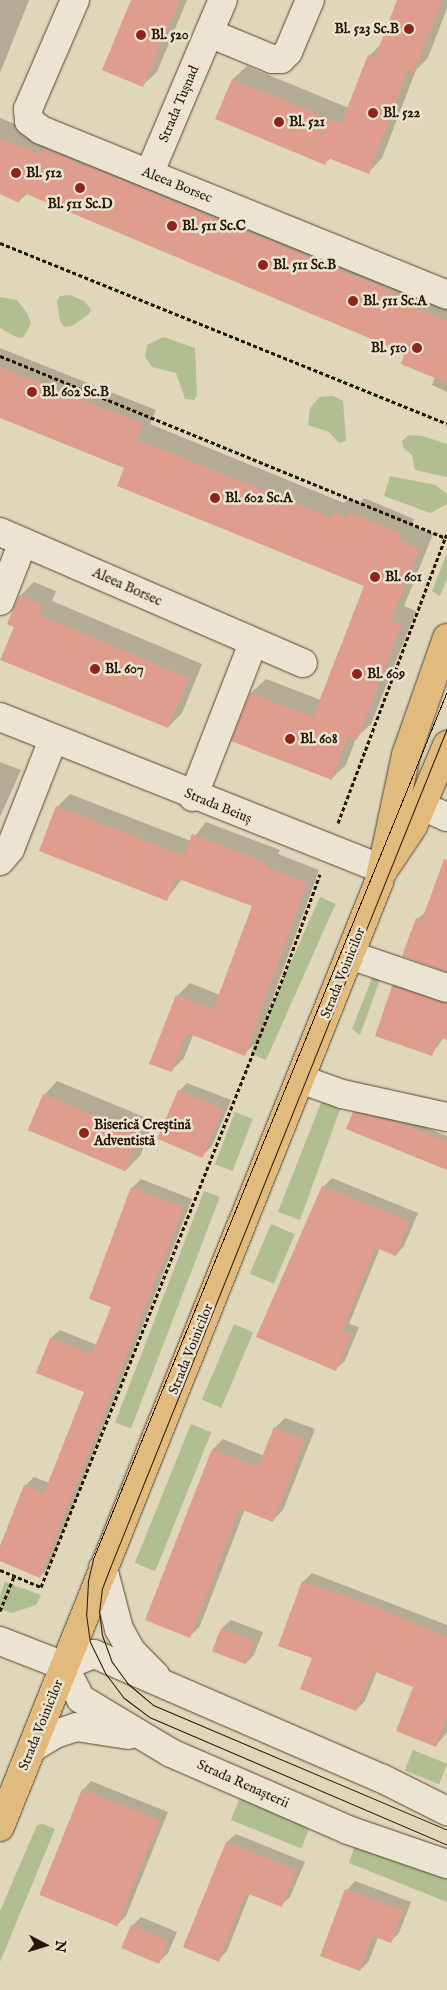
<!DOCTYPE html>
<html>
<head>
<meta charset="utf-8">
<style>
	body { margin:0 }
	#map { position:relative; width:447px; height:1990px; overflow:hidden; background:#e0d6ba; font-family:"IM FELL English",serif }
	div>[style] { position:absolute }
	.green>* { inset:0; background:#b1be91; transform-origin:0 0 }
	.shadow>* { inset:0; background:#0003 }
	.building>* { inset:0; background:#df9e8d; transform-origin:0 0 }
	.path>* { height:3px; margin-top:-1.5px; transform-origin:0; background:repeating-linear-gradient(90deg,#271403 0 4px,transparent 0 6.5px) }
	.roads { filter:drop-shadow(0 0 1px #554431) drop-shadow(0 0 1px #554431) }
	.minor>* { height:28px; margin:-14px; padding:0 14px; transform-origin:14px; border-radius:14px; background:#ebe4d2 }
	.major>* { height:28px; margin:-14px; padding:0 14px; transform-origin:14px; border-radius:14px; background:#e0bb7d }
	.tram>* { height:1px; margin:-0.5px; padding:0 0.5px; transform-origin:0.5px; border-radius:0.5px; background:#271403 }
	.dots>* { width:14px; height:14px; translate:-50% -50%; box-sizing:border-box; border:2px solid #ebe4d2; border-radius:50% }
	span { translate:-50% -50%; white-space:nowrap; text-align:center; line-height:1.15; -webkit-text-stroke:5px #ebe4d2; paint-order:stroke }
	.poi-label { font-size:14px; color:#271403; font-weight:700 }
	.right { translate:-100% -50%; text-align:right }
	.left { translate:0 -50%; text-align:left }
	.street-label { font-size:14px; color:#271403 }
	.north { position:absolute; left:20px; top:1920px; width:50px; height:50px; -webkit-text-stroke:4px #ebe4d2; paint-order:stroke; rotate:95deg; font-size:14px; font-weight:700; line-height:20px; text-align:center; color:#271403 }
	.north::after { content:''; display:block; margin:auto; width:18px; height:22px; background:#271403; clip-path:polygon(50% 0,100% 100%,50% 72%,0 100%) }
</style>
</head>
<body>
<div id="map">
	<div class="green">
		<div style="clip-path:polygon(70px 295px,84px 301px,91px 309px,89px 314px,72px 326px,64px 327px,60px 321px,57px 301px,60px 296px)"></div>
		<div style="clip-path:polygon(0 297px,17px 300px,27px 313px,31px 323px,24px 337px,18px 338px,0 328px)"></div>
		<div style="clip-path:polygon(164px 337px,195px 348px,197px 395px,194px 400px,185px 399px,176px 373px,152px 367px,145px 357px,147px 345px)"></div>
		<div style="clip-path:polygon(333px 396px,343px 401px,346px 441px,339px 443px,329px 432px,308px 425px,310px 408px,320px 397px)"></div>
		<div style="clip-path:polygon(409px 435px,423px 436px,447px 444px,447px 477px,415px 470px,412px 455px,403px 447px,402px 441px)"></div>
		<div style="clip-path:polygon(390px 476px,436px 485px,447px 494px,447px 504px,430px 513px,384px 496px)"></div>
		<div style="clip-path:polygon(447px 553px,447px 579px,440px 596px,432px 591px)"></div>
		<div style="left:320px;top:897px;width:17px;height:171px;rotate:24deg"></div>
		<div style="clip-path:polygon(381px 977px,360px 1035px,352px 1029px,372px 978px)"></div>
		<div style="clip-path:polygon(324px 1095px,343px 1101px,300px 1220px,278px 1212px)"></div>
		<div style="left:235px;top:1112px;width:19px;height:56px;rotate:21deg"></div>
		<div style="left:204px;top:1191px;width:17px;height:248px;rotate:21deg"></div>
		<div style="left:271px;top:1224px;width:26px;height:54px;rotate:23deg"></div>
		<div style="left:234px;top:1324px;width:21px;height:82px;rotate:23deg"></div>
		<div style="left:191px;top:1424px;width:22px;height:150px;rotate:22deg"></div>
		<div style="clip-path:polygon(5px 1582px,41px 1595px,36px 1605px,12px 1613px,0 1609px,0 1595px)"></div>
		<div style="left:413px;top:1750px;width:37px;height:22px;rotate:22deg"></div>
		<div style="left:241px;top:1795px;width:76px;height:27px;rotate:22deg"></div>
		<div style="clip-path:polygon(43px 1824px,55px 1829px,0 1962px,0 1911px,37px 1825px)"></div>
		<div style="clip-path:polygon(357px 1840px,447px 1879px,447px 1902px,349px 1863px)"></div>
	</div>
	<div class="shadow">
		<div style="clip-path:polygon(0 0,29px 0,0 73px)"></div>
		<div style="clip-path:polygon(132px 0,187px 0,157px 72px,143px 85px)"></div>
		<div style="clip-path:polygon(398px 0,447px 0,447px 8px,428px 58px,416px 70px,382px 158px,369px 172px,331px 158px,325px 163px,217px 118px,233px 79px,247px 66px,349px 108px,369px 56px,382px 43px)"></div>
		<div style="clip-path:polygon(0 118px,447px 301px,447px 392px,432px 385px,435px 377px,389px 345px,28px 193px,19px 201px,0 193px)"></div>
		<div style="clip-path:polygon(0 348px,156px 410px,150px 424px,344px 503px,349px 498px,360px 503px,364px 498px,414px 519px,412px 526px,433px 534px,404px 606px,416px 611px,371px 724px,356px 738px,346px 765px,331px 779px,233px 741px,251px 693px,266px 679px,321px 700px,366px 585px,126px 468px,0 417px)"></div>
		<div style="clip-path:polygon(34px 582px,56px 591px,52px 601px,202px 664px,182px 713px,168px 727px,16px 626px,20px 596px)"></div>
		<div style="clip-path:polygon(0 762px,21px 770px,0 817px)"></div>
		<div style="clip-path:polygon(70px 794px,191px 841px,206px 822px,280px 850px,278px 854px,319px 870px,257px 1042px,244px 1054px,193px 1035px,184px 1058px,171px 1071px,177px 996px,190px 983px,220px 995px,253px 906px,182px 879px,166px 900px,40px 850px,58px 806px)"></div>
		<div style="clip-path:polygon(447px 858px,447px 937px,417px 919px,427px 911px)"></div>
		<div style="clip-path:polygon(401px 978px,447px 995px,447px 1038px,444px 1037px,432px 1054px,393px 986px)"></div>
		<div style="clip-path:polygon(57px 1081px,154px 1121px,140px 1156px,126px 1170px,44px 1095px)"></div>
		<div style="clip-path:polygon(187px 1083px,231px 1100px,212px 1146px,203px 1155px,179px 1091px)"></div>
		<div style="clip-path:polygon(358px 1109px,405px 1119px,447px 1136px,447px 1168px,354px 1113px)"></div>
		<div style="clip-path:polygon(332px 1178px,418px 1213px,404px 1246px,396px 1255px,380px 1248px,349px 1324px,359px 1327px,345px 1361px,336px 1369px,323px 1187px)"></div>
		<div style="clip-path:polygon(141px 1179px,192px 1199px,49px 1568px,40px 1576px,0 1560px,0 1550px,25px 1486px,34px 1477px,49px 1483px,86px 1392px,51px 1338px,60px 1330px,97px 1345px,112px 1307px,132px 1188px)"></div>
		<div style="clip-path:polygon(285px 1418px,315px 1429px,283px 1510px,273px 1520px,245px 1509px,200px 1626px,190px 1636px,213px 1449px,223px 1439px,264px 1456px,275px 1428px)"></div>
		<div style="clip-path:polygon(312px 1573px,447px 1625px,447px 1732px,436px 1746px,415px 1686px,377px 1671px,365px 1701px,356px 1710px,314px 1658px,303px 1582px)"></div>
		<div style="clip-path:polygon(231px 1620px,263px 1632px,254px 1655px,246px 1663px,222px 1628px)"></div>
		<div style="clip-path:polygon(91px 1781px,168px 1812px,126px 1916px,118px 1924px,83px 1790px)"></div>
		<div style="clip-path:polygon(236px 1834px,305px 1862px,290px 1897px,281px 1905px,250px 1893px,227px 1951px,218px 1960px,185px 1947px,227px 1842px)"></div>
		<div style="clip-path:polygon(355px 1881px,411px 1902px,399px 1933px,390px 1942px,378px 1937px,369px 1961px,360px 1970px,347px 1890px)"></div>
		<div style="clip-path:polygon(141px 1917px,177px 1932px,168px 1953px,159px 1962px,132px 1926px)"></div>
	</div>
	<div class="building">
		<div style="clip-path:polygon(131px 0,180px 0,143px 87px,102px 70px)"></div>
		<div style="clip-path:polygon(397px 0,442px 0,414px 73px,408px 70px,369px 174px,328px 158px,325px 165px,215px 119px,232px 79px,341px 124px,368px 55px,375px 58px)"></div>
		<div style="clip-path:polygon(0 138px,40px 154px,43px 148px,408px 298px,406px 304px,447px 321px,447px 383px,401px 364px,404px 356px,386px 349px,388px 346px,24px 193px,19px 203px,0 194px)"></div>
		<div style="clip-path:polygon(0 367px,143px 424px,136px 439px,332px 518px,334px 512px,347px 517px,349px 512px,401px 533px,398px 540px,419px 549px,391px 621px,402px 625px,357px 740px,348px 736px,332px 780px,231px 741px,250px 693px,313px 717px,364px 586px,117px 486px,124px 468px,0 418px)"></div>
		<div style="clip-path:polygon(19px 595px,43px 605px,39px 615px,189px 678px,168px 728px,0 660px,14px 627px,7px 624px)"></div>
		<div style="clip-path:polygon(56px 806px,184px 856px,192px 834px,268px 863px,266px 867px,307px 883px,245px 1056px,187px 1033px,172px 1072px,149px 1064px,176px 995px,213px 1010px,252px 906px,176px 878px,167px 901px,39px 851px)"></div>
		<div style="clip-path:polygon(444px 859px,447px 860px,447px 972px,402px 956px,416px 918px,422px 920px)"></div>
		<div style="clip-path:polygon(392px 986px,447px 1003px,447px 1040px,439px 1037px,432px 1056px,375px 1036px)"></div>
		<div style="left:178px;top:1090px;width:49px;height:53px;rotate:23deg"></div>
		<div style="left:43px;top:1094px;width:106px;height:39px;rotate:23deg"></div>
		<div style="clip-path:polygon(353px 1112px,401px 1123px,447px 1142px,447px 1170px,346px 1129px)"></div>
		<div style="clip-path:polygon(322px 1186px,410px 1221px,396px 1256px,376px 1248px,342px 1332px,351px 1336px,336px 1371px,256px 1337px)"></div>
		<div style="clip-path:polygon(131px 1187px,184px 1208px,40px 1578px,0 1561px,0 1546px,24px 1485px,44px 1493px,84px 1392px,36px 1373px,50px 1338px,92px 1354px,111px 1307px,89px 1299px)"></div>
		<div style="clip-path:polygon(274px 1427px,305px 1440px,273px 1522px,240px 1509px,190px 1638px,145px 1620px,212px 1449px,258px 1467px)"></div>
		<div style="clip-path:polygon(302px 1581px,374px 1606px,447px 1637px,447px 1720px,436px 1747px,396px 1731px,413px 1687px,373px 1671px,356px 1711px,300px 1689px,312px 1658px,278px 1646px)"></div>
		<div style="left:221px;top:1628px;width:36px;height:25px;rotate:21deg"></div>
		<div style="left:82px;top:1789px;width:84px;height:114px;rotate:22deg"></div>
		<div style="clip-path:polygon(226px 1842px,297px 1870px,282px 1907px,246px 1893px,219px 1962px,183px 1947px)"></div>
		<div style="clip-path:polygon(345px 1889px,403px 1911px,391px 1943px,373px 1936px,360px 1971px,320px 1956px)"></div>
		<div style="left:131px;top:1925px;width:41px;height:25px;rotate:23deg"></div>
	</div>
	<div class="path">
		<div style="left:0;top:243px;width:482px;rotate:22deg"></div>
		<div style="left:0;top:356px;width:481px;rotate:22.2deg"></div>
		<div style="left:445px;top:538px;width:4px;rotate:-63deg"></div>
		<div style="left:338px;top:823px;width:304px;rotate:-69.4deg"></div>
		<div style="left:0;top:1570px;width:44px;rotate:22.5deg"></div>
		<div style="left:41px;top:1587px;width:658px;rotate:-68.34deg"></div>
		<div style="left:284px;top:975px;width:107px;rotate:-70.4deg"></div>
		<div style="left:0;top:1611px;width:38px;rotate:-68deg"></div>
	</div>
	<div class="roads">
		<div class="minor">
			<div style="left:75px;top:0;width:119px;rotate:113.3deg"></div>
			<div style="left:28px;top:109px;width:12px;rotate:85deg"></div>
			<div style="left:29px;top:121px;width:15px;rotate:37deg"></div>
			<div style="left:41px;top:130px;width:438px;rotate:22.1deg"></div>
			<div style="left:209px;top:33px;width:68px;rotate:22.4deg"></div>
			<div style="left:272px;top:59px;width:9px"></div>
			<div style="left:281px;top:59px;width:10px;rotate:-45deg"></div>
			<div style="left:288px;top:52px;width:56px;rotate:-67.1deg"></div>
			<div style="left:149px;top:174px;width:189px;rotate:-67deg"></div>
			<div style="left:0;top:532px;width:330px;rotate:23.4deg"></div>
			<div style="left:0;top:601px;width:63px;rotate:-68.7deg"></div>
			<div style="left:0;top:717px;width:413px;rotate:21.7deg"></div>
			<div style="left:193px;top:797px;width:165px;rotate:-68.7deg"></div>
			<div style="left:422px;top:806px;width:27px;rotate:24deg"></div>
			<div style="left:0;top:861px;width:16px;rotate:-50deg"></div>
			<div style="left:10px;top:849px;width:117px;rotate:-68.5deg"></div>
			<div style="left:350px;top:955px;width:102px;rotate:18.8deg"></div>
			<div style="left:300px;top:1079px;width:45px;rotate:19.7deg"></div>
			<div style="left:342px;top:1094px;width:107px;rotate:12.4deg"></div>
			<div style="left:103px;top:1568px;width:63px;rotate:75.3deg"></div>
			<div style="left:119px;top:1629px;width:26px;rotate:61deg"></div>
			<div style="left:132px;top:1652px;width:33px;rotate:45deg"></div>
			<div style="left:0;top:1641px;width:69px;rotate:21.3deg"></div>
			<div style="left:64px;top:1666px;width:37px;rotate:63deg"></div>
			<div style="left:81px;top:1699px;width:105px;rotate:31deg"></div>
			<div style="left:171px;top:1753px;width:193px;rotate:23.5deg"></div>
			<div style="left:348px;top:1830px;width:105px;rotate:19deg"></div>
			<div style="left:64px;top:1666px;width:32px;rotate:-22deg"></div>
			<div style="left:94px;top:1654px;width:313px;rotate:23.4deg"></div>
			<div style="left:381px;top:1778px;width:74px;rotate:26.6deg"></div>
			<div style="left:32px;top:1748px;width:27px;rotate:-31deg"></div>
			<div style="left:55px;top:1734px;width:22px;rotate:-18deg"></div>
			<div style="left:76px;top:1727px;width:53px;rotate:8.7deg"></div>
		</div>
		<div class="major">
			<div style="left:387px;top:865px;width:47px;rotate:-56.3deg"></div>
			<div style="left:413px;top:826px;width:88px;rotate:-67.2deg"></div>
			<div style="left:0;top:1827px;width:1018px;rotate:-68.15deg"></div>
			<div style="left:379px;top:882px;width:130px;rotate:-78deg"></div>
			<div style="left:406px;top:755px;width:124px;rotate:-70.7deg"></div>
		</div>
	</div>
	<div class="tram">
		<div style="left:447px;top:691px;width:937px;rotate:112.19deg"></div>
		<div style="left:93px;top:1559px;width:23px;rotate:103deg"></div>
		<div style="left:88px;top:1581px;width:33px;rotate:93deg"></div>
		<div style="left:86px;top:1614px;width:28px;rotate:82deg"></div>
		<div style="left:90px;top:1642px;width:34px;rotate:64deg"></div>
		<div style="left:105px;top:1673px;width:31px;rotate:53deg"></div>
		<div style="left:124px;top:1698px;width:31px;rotate:37deg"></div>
		<div style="left:149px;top:1717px;width:324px;rotate:23.2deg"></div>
		<div style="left:447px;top:728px;width:902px;rotate:111.87deg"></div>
		<div style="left:111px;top:1565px;width:25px;rotate:111deg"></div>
		<div style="left:102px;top:1588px;width:23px;rotate:97deg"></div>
		<div style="left:99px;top:1611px;width:24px;rotate:83deg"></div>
		<div style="left:102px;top:1635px;width:29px;rotate:70deg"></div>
		<div style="left:112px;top:1662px;width:26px;rotate:54deg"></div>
		<div style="left:127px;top:1683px;width:34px;rotate:40deg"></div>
		<div style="left:153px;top:1705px;width:319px;rotate:23deg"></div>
	</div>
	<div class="dots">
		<div style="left:409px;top:29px;background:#8f2418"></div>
		<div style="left:141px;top:35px;background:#8f2418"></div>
		<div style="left:373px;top:113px;background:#8f2418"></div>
		<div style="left:279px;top:122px;background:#8f2418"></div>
		<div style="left:16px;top:173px;background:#8f2418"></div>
		<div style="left:80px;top:188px;background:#8f2418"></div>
		<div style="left:172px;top:226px;background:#8f2418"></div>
		<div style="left:263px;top:265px;background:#8f2418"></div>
		<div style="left:353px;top:301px;background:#8f2418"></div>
		<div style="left:417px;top:348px;background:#8f2418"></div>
		<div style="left:32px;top:392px;background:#8f2418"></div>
		<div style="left:215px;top:498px;background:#8f2418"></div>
		<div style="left:375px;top:577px;background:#8f2418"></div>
		<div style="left:95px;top:669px;background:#8f2418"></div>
		<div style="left:357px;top:674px;background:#8f2418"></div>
		<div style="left:290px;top:739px;background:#8f2418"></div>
		<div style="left:84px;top:1133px;background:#8f2418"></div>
	</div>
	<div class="poi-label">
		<span class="right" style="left:399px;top:29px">Bl. 523 Sc.B</span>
		<span class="left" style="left:151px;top:35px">Bl. 520</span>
		<span class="left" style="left:383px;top:113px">Bl. 522</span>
		<span class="left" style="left:289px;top:122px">Bl. 521</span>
		<span class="left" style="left:26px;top:173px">Bl. 512</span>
		<span style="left:80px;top:204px">Bl. 511 Sc.D</span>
		<span class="left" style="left:182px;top:226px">Bl. 511 Sc.C</span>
		<span class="left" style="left:273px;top:265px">Bl. 511 Sc.B</span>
		<span class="left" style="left:363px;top:301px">Bl. 511 Sc.A</span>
		<span class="right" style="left:407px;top:348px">Bl. 510</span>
		<span class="left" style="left:42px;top:392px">Bl. 602 Sc.B</span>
		<span class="left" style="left:225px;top:498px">Bl. 602 Sc.A</span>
		<span class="left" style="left:385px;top:577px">Bl. 601</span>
		<span class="left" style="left:105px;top:669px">Bl. 607</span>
		<span class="left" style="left:367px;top:674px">Bl. 609</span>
		<span class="left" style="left:300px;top:739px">Bl. 608</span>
		<span class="left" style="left:94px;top:1133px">Biserică Creștină<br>Adventistă</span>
	</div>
	<div class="street-label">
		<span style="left:179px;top:104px;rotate:-67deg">Strada Tușnad</span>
		<span style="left:177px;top:185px;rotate:22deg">Aleea Borsec</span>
		<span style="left:127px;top:587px;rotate:24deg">Aleea Borsec</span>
		<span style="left:218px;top:806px;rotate:22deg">Strada Beiuș</span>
		<span style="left:343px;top:973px;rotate:-68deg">Strada Voinicilor</span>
		<span style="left:191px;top:1349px;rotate:-68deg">Strada Voinicilor</span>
		<span style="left:41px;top:1725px;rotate:-68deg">Strada Voinicilor</span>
		<span style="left:243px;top:1784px;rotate:24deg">Strada Renașterii</span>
	</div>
	<div class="north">N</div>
</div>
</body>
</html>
